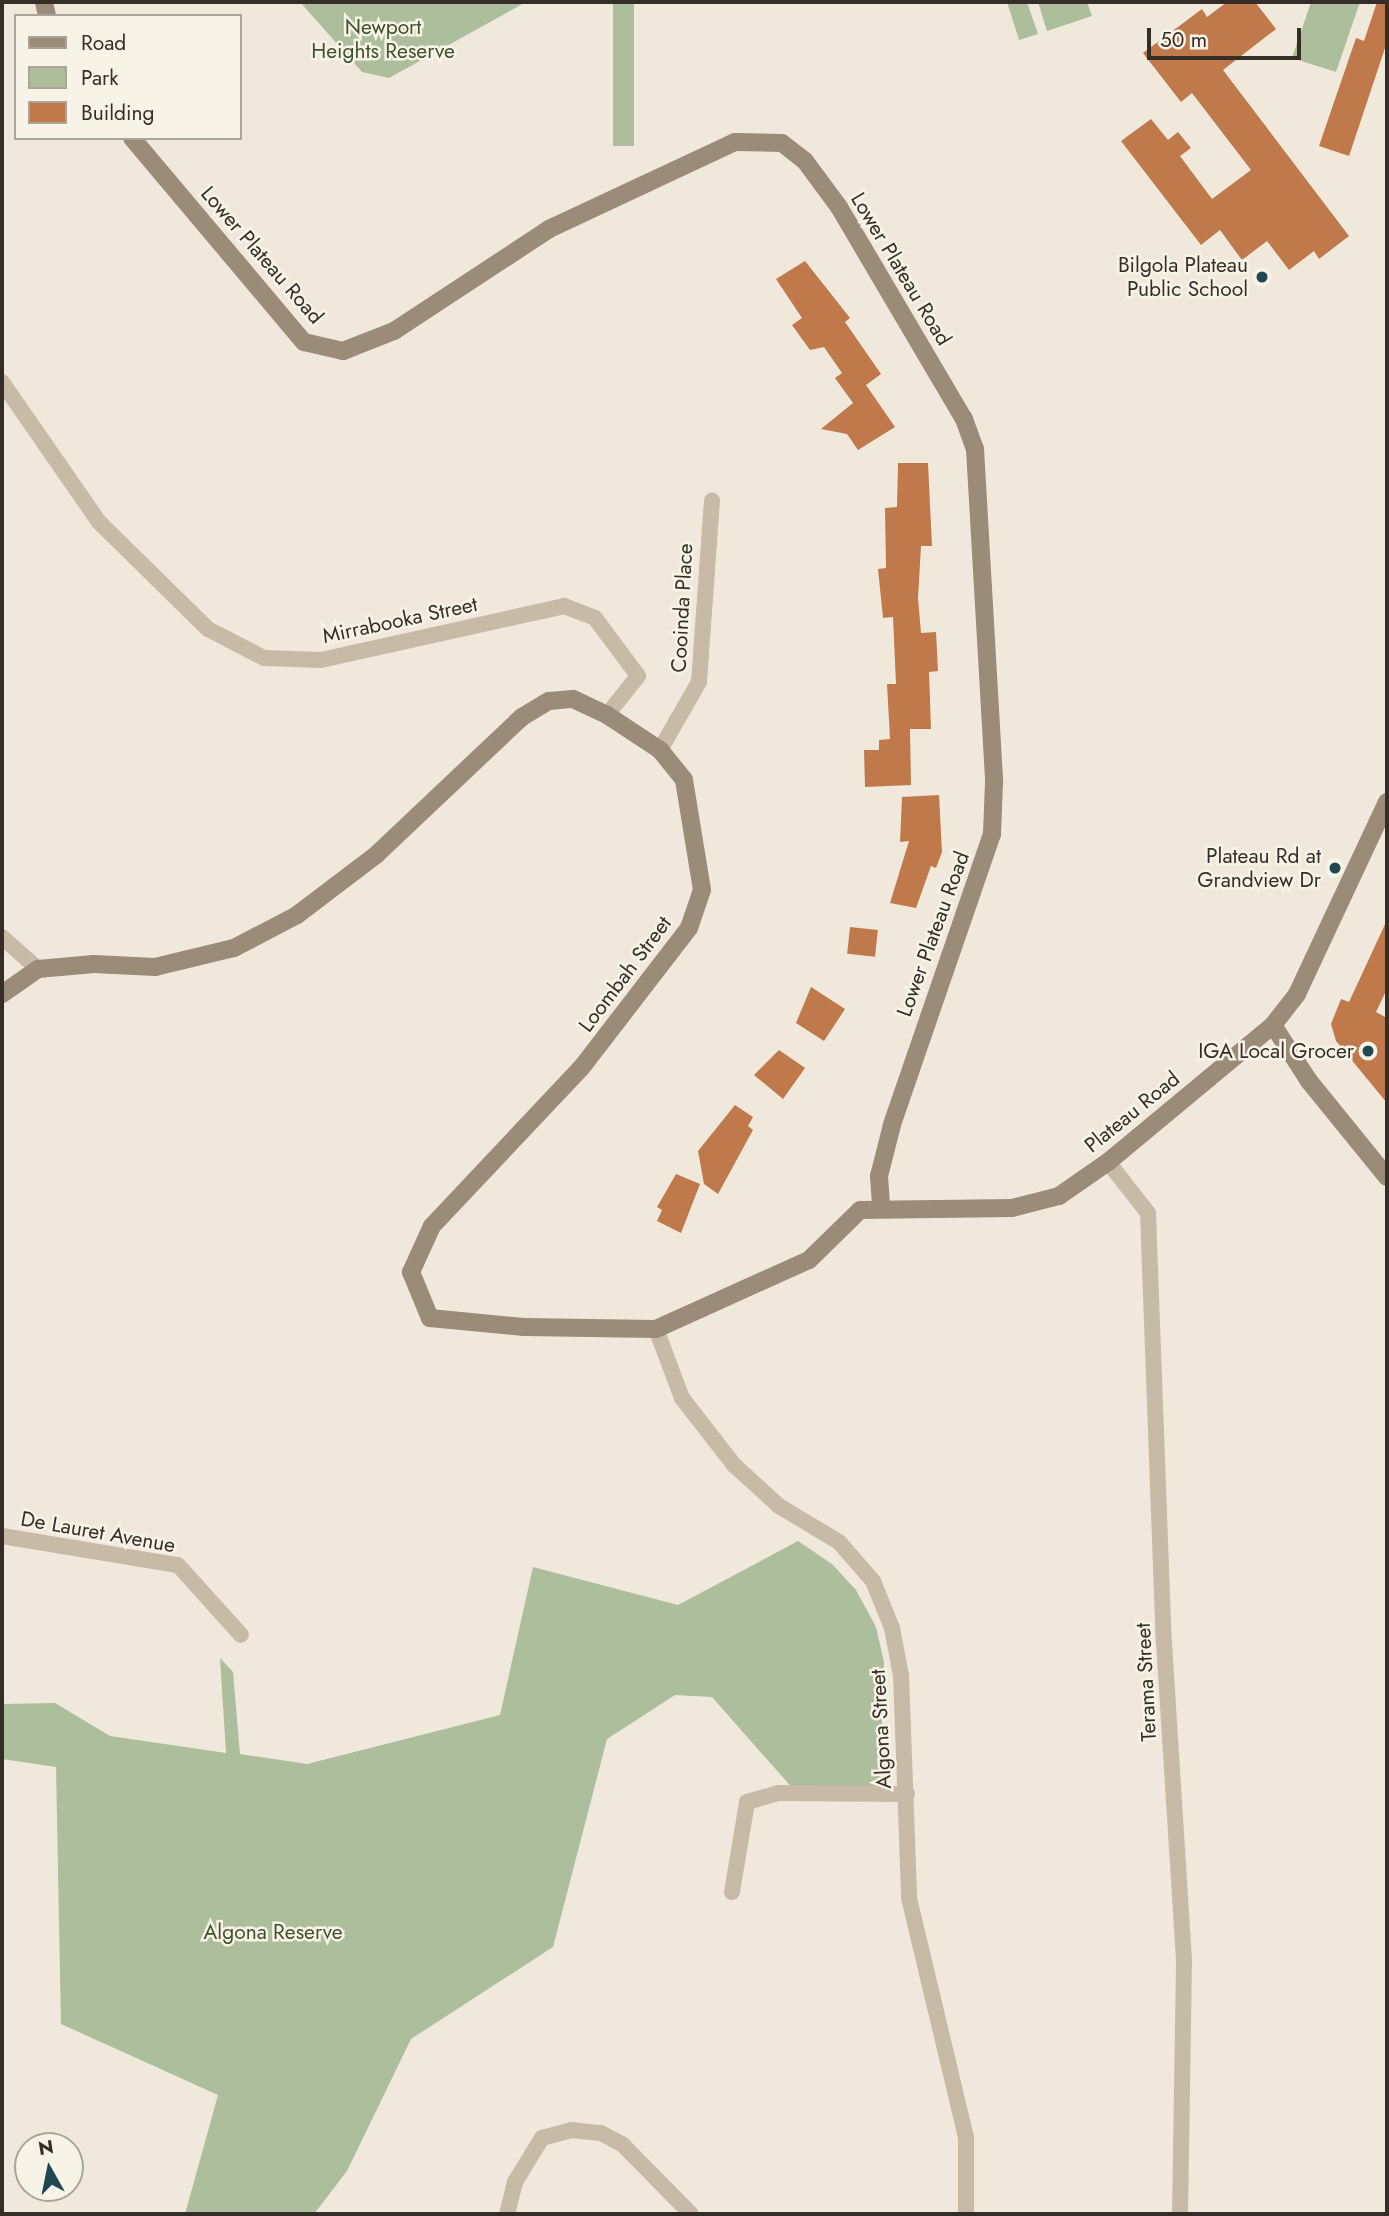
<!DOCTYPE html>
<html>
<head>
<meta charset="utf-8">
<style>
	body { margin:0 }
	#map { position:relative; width:1389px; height:2216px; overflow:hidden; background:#f0e9db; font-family:Jost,sans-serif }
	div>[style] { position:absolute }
	.green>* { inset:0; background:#adbe9c; transform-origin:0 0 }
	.building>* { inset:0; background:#bf794a; transform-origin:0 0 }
	.street>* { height:16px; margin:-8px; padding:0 8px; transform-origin:8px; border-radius:8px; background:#c7bba8 }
	.secondary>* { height:18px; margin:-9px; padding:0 9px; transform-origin:9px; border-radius:9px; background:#9b8b79 }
	.dots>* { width:19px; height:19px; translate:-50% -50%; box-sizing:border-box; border:4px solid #f8f3e7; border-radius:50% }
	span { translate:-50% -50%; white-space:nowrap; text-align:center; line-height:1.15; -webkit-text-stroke:5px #f8f3e7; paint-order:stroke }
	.park-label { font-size:21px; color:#3e512d }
	.street-label { font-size:21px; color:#352e28 }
	.poi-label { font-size:21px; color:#352e28 }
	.right { translate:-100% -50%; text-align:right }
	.frame { position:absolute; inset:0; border:4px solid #352e28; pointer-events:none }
	.legend { position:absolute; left:14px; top:14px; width:228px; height:126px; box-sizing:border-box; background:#f8f3e7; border:2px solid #aaa49b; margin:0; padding:9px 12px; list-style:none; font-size:21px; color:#352e28 }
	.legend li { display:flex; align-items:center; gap:14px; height:35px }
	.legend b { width:35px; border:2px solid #aaa49b }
	.north { position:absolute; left:14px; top:2132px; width:70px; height:70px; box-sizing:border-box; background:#f8f3e7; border:2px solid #aaa49b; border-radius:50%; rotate:351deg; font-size:19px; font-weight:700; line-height:28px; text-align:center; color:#352e28 }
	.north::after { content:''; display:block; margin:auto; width:24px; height:32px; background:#204853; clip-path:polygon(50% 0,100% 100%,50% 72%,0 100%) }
	.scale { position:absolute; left:1147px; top:28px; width:154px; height:32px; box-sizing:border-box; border:4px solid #352e28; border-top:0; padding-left:9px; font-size:21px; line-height:24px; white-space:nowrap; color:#352e28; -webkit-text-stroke:5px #f8f3e7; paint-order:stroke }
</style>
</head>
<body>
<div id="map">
	<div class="green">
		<div style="clip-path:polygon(300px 2px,526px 2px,389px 78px,362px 72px)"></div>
		<div style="left:613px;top:2px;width:21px;height:144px"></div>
		<div style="clip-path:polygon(1007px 2px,1027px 2px,1038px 34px,1019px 40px)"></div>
		<div style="clip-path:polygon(1038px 2px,1087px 2px,1092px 16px,1047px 31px)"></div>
		<div style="clip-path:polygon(1311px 2px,1360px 2px,1336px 72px,1292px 58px)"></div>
		<div style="clip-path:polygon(798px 1541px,832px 1564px,856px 1590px,876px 1627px,884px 1662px,880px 1786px,868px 1799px,802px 1799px,712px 1697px,675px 1695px,607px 1739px,553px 1947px,411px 2039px,347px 2171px,314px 2214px,185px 2214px,218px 2095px,61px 2024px,56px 1767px,2px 1759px,2px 1704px,55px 1703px,110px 1736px,226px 1753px,220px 1658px,233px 1672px,240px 1754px,307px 1764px,500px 1715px,533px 1567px,678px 1605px)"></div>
	</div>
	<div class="building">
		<div style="clip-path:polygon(1227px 2px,1255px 2px,1276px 29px,1223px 70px,1349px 236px,1319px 259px,1314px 251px,1289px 270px,1267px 241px,1242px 260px,1220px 230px,1201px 245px,1121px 141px,1151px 119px,1168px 140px,1178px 132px,1191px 148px,1180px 156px,1212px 199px,1251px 170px,1192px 93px,1181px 102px,1143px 53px,1202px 9px,1207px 17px)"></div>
		<div style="clip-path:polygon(1377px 2px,1387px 2px,1387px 42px,1349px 156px,1319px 146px,1356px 38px,1364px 41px)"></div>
		<div style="clip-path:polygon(805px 261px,850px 318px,845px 322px,881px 374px,866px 385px,895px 427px,858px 450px,847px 434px,821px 429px,853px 403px,835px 378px,842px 373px,824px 347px,810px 350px,792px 325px,802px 318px,776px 279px)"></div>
		<div style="clip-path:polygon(898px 463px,928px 463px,932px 546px,921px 546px,918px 598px,921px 633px,936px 632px,938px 671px,929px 672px,931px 729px,910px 729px,911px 785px,865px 787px,864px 750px,879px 750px,879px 740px,890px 739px,887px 684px,896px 684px,893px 617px,883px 618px,878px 569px,886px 568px,885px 508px,897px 507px)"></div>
		<div style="clip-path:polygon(939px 795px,942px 852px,936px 868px,931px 866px,916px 908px,890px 903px,909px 841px,900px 842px,902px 797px)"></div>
		<div style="clip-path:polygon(1387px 920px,1387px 989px,1376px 1012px,1387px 1018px,1387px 1103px,1336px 1041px,1331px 1024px,1341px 999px,1349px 1002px)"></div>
		<div style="left:850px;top:927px;width:28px;height:27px;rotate:6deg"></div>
		<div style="clip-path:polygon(811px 987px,845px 1009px,824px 1041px,796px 1023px)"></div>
		<div style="clip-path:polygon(779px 1050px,805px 1068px,783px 1099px,754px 1075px)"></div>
		<div style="clip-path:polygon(735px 1105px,753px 1117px,748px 1126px,753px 1130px,718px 1194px,704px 1184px,698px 1151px)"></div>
		<div style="clip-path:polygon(676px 1174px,700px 1184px,681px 1233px,657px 1221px,662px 1210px,657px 1207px)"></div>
	</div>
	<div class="street">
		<div style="left:2px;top:382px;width:170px;rotate:55.3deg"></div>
		<div style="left:99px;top:522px;width:153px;rotate:44.5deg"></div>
		<div style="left:208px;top:629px;width:63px;rotate:27.4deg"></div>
		<div style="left:264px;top:658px;width:57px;rotate:2deg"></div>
		<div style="left:321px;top:660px;width:249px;rotate:-12.5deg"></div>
		<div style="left:564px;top:606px;width:33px;rotate:21deg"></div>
		<div style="left:595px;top:618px;width:72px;rotate:53.4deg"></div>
		<div style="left:638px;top:676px;width:50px;rotate:128.5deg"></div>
		<div style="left:660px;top:750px;width:78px;rotate:-60.2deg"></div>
		<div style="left:699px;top:682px;width:182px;rotate:-85.9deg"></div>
		<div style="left:2px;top:937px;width:48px;rotate:41.6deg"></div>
		<div style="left:1108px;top:1162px;width:65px;rotate:51.9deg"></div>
		<div style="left:1148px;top:1213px;width:429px;rotate:87.9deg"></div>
		<div style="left:1164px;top:1642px;width:321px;rotate:86.4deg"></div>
		<div style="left:1184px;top:1962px;width:252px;rotate:90.9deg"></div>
		<div style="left:656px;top:1329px;width:74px;rotate:69.4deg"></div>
		<div style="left:682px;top:1398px;width:85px;rotate:52.2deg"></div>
		<div style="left:734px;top:1465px;width:61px;rotate:42.3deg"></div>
		<div style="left:779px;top:1506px;width:70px;rotate:31deg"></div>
		<div style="left:839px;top:1542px;width:52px;rotate:48.9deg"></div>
		<div style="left:873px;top:1581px;width:51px;rotate:68deg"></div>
		<div style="left:892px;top:1628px;width:48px;rotate:79.2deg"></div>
		<div style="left:901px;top:1675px;width:223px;rotate:87.9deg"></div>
		<div style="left:909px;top:1898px;width:246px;rotate:76.6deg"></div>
		<div style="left:966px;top:2137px;width:77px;rotate:90deg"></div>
		<div style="left:2px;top:1536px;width:178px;rotate:9.4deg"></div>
		<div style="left:178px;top:1565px;width:94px;rotate:48deg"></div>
		<div style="left:732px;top:1892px;width:91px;rotate:-80.5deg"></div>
		<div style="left:747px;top:1802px;width:32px;rotate:-16deg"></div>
		<div style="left:778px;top:1793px;width:129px;rotate:0.4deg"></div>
		<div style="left:507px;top:2214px;width:33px;rotate:-76deg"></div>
		<div style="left:515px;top:2182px;width:52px;rotate:-58.5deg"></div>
		<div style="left:542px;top:2138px;width:30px;rotate:-15deg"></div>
		<div style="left:571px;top:2130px;width:30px;rotate:6deg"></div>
		<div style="left:601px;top:2133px;width:24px;rotate:28deg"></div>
		<div style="left:622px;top:2144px;width:98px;rotate:45.4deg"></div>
	</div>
	<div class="secondary">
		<div style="left:44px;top:2px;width:14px;rotate:78deg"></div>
		<div style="left:132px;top:138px;width:267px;rotate:49.9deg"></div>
		<div style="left:304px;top:342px;width:40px;rotate:13deg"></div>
		<div style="left:343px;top:351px;width:55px;rotate:-21.4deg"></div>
		<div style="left:394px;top:331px;width:186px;rotate:-33.3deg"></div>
		<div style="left:549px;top:229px;width:205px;rotate:-25.1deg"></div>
		<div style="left:735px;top:142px;width:47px;rotate:1.2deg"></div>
		<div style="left:782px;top:143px;width:29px;rotate:38deg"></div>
		<div style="left:805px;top:161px;width:57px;rotate:53.5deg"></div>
		<div style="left:839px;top:207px;width:246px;rotate:59.5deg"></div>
		<div style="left:964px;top:419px;width:32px;rotate:70deg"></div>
		<div style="left:975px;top:449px;width:334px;rotate:86.7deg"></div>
		<div style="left:994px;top:782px;width:52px;rotate:92.2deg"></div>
		<div style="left:992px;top:834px;width:308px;rotate:109deg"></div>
		<div style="left:892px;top:1125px;width:53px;rotate:104.3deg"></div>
		<div style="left:879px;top:1176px;width:32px;rotate:86deg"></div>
		<div style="left:2px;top:994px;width:44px;rotate:-34.8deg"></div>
		<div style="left:38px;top:969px;width:56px;rotate:-5.1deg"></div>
		<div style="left:94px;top:964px;width:61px;rotate:2.8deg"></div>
		<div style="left:155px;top:967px;width:81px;rotate:-13.5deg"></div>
		<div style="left:234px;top:948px;width:71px;rotate:-27.6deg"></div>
		<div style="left:297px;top:915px;width:99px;rotate:-37.2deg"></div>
		<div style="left:376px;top:855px;width:201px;rotate:-43.4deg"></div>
		<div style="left:522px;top:717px;width:31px;rotate:-31deg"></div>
		<div style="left:549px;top:701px;width:24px;rotate:-5deg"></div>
		<div style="left:573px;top:699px;width:38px;rotate:25deg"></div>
		<div style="left:607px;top:715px;width:64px;rotate:33.4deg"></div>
		<div style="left:660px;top:750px;width:38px;rotate:51deg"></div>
		<div style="left:684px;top:780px;width:111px;rotate:80.7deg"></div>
		<div style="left:702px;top:890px;width:40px;rotate:108.9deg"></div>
		<div style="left:689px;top:928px;width:177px;rotate:127.6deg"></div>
		<div style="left:581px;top:1068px;width:217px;rotate:133.3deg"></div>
		<div style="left:432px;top:1226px;width:51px;rotate:114.5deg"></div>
		<div style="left:411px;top:1272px;width:50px;rotate:67.6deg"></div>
		<div style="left:430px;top:1318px;width:94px;rotate:5.5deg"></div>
		<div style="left:524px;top:1327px;width:132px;rotate:0.9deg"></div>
		<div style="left:656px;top:1329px;width:168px;rotate:-24.3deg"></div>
		<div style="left:809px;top:1260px;width:71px;rotate:-44.4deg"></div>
		<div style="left:860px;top:1210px;width:152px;rotate:-0.8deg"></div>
		<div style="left:1012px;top:1208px;width:49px;rotate:-14.3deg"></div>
		<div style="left:1059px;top:1196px;width:60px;rotate:-34.8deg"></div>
		<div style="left:1108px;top:1162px;width:214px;rotate:-39.7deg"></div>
		<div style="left:1273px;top:1025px;width:39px;rotate:-52deg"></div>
		<div style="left:1297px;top:994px;width:212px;rotate:-64.9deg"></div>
		<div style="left:1273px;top:1025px;width:67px;rotate:57.3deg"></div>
		<div style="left:1309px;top:1081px;width:124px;rotate:50.9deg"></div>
	</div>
	<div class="dots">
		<div style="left:1262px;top:277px;background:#204853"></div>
		<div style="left:1335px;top:868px;background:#204853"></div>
		<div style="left:1368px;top:1051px;background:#204853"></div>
	</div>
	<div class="park-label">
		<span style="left:383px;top:39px">Newport<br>Heights Reserve</span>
		<span style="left:273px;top:1932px">Algona Reserve</span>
	</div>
	<div class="street-label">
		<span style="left:262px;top:255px;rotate:49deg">Lower Plateau Road</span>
		<span style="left:901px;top:269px;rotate:59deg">Lower Plateau Road</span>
		<span style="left:682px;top:608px;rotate:-87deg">Cooinda Place</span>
		<span style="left:400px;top:620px;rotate:-12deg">Mirrabooka Street</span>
		<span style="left:933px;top:934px;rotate:-70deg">Lower Plateau Road</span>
		<span style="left:625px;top:974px;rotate:-53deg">Loombah Street</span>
		<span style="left:1132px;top:1112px;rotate:-39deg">Plateau Road</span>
		<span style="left:98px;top:1532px;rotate:10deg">De Lauret Avenue</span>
		<span style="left:1146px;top:1682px;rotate:-93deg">Terama Street</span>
		<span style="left:881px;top:1729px;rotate:-93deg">Algona Street</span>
	</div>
	<div class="poi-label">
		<span class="right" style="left:1248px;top:277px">Bilgola Plateau<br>Public School</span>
		<span class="right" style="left:1321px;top:868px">Plateau Rd at<br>Grandview Dr</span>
		<span class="right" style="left:1354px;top:1051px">IGA Local Grocer</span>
	</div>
	<div class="frame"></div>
	<ul class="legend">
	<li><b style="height:9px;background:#9b8b79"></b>Road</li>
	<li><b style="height:19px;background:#adbe9c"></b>Park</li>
	<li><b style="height:19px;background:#bf794a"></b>Building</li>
	</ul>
	<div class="north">N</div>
	<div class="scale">50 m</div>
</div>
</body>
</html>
